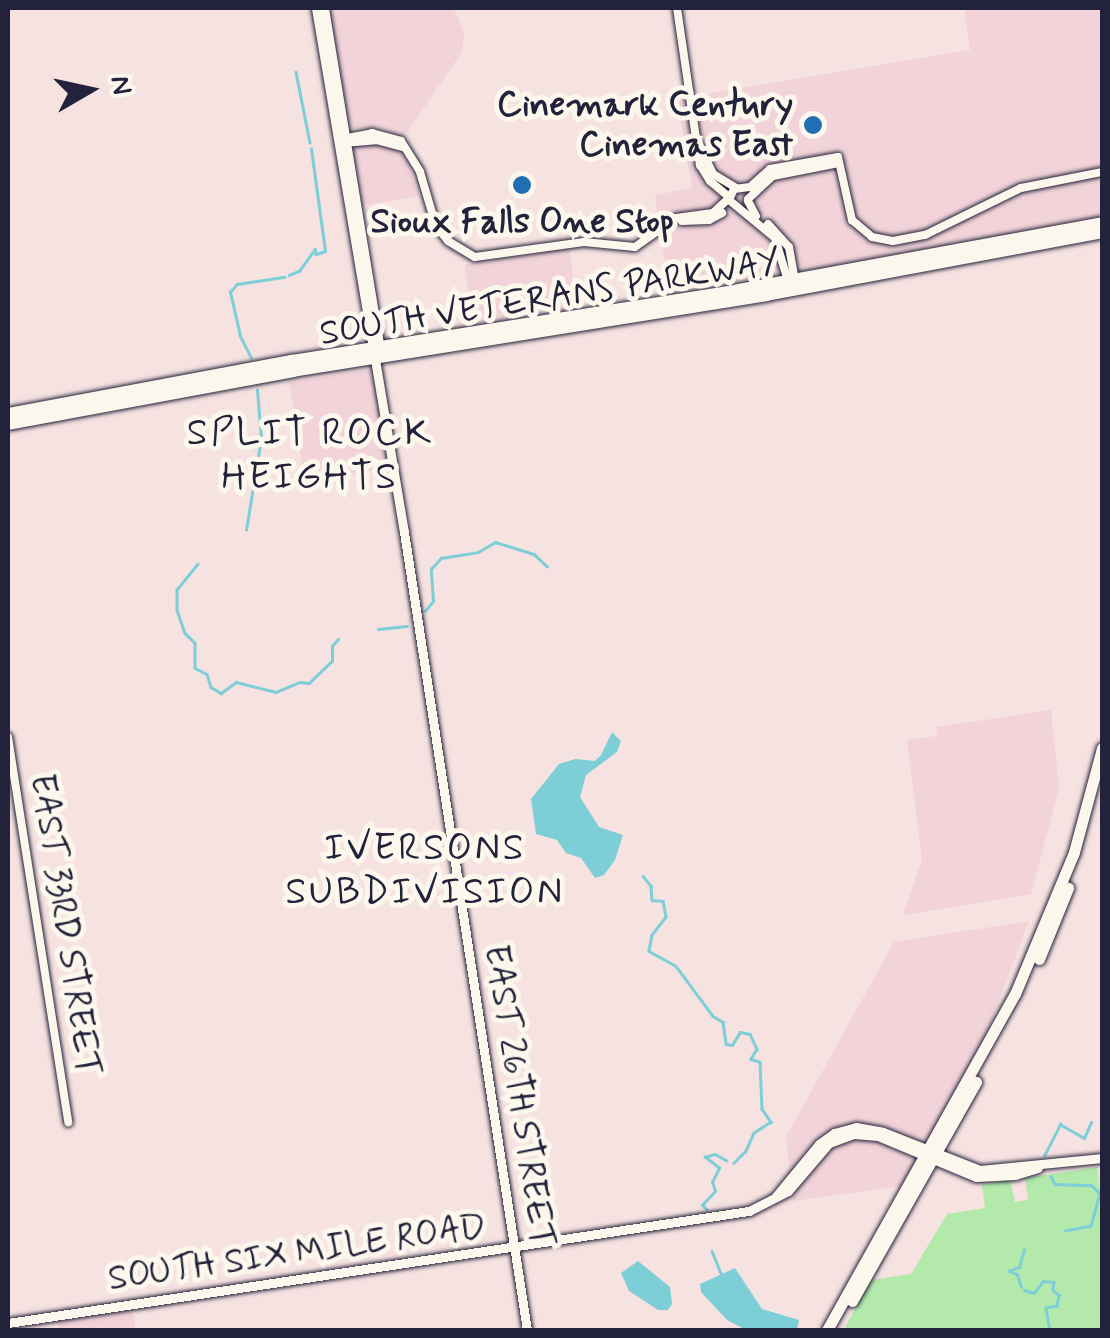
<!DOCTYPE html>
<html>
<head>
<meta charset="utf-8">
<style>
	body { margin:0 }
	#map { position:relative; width:1110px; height:1338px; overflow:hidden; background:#f6e2e1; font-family:Mynerve,sans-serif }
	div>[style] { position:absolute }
	.built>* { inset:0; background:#f2d3d9; transform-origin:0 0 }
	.green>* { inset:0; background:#b3eaac }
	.water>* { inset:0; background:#7eced8 }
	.stream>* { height:2.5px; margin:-1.25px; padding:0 1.25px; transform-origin:1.25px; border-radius:1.25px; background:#7eced8 }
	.roads { filter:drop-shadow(0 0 2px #22223b) drop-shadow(0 0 2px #22223b) }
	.tertiary>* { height:8px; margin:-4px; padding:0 4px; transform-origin:4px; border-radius:4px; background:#fbf7ec }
	.secondary>* { height:9px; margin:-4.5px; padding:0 4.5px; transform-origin:4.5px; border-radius:4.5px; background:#fbf7ec }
	.primary>* { height:11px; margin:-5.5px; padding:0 5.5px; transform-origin:5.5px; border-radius:5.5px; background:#fbf7ec }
	.trunk>* { height:12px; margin:-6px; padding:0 6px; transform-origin:6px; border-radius:6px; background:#fbf7ec }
	.dots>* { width:28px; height:28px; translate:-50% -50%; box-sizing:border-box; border:5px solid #fbf7ec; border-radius:50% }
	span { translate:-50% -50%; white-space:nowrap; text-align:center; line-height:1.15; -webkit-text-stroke:10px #fbf7ec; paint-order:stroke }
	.poi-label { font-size:35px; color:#22223b; font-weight:700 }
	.right { translate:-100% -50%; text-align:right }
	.street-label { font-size:35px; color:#22223b }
	.neighbourhood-label { font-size:38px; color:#22223b; letter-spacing:2.5px }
	.frame { position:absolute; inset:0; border:10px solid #22223b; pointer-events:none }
	.north { position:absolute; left:40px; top:40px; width:100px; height:100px; -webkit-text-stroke:8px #fbf7ec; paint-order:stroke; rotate:81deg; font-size:28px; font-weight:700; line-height:40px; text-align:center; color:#22223b }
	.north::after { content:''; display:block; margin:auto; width:35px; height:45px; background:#22223b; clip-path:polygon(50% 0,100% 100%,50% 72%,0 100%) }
</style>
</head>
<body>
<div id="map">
	<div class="built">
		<div style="clip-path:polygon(327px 8px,452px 8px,458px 16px,464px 35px,462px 52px,404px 137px,379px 128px,348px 129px)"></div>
		<div style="clip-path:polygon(964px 8px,1102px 8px,1102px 218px,670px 295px,655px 195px,692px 188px,677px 99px,970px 50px)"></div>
		<div style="clip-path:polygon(370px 143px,392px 147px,408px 161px,419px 196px,358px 206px,349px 146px)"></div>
		<div style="left:569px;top:248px;width:63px;height:106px;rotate:81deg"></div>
		<div style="left:372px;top:369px;width:100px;height:84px;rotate:81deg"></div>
		<div style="clip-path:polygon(1051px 710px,1059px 789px,1031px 894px,903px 915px,922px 860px,907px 740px,937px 736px,936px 727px)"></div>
		<div style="clip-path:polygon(1029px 921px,983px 1043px,903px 1186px,793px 1201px,786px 1137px,894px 942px)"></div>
		<div style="clip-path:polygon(132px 1309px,136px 1330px,59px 1330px,57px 1319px)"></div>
	</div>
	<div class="green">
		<div style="clip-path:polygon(1097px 1167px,1102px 1204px,1102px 1330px,844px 1330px,870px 1280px,911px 1274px,947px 1214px,985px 1208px,982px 1185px,1010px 1180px,1015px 1202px,1028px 1200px,1025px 1178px)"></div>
	</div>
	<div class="water">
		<div style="clip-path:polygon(612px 732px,621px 741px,617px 752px,586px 775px,580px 797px,599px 827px,623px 835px,615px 860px,604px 875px,595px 878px,581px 858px,566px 853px,557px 840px,536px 834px,531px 799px,559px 764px,575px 759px,595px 761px,601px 755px)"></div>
		<div style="clip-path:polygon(638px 1261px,670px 1287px,672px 1304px,668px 1310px,658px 1310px,629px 1291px,621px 1273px)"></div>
		<div style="clip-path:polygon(735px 1268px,762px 1309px,799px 1320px,797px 1330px,746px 1330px,727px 1320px,701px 1292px,700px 1284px)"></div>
	</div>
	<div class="stream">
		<div style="left:296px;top:72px;width:72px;rotate:78.8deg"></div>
		<div style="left:289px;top:275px;width:11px;rotate:-22deg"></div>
		<div style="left:299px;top:271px;width:27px;rotate:-54deg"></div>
		<div style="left:315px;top:249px;width:5px;rotate:79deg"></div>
		<div style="left:316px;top:254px;width:9px;rotate:-18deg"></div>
		<div style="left:325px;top:251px;width:103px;rotate:-97.8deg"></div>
		<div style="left:251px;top:358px;width:25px;rotate:-117deg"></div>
		<div style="left:240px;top:336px;width:45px;rotate:-102.8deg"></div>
		<div style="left:230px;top:292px;width:11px;rotate:-49deg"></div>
		<div style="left:237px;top:284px;width:48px;rotate:-8.5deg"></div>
		<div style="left:246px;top:530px;width:93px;rotate:-80.7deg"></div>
		<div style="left:261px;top:438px;width:48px;rotate:-94.8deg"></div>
		<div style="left:198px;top:564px;width:33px;rotate:129deg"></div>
		<div style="left:177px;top:590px;width:20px;rotate:90deg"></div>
		<div style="left:177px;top:610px;width:24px;rotate:71deg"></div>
		<div style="left:185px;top:633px;width:14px;rotate:45deg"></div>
		<div style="left:195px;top:643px;width:25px;rotate:90deg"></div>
		<div style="left:195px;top:668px;width:13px;rotate:27deg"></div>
		<div style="left:207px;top:674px;width:14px;rotate:73deg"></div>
		<div style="left:211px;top:687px;width:12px;rotate:31deg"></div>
		<div style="left:221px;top:693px;width:19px;rotate:-36deg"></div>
		<div style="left:236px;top:682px;width:41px;rotate:14deg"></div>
		<div style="left:276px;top:692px;width:25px;rotate:-23deg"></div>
		<div style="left:299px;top:682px;width:10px;rotate:6deg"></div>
		<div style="left:309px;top:683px;width:32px;rotate:-44deg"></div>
		<div style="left:332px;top:661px;width:15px;rotate:-90deg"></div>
		<div style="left:332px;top:646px;width:9px;rotate:-49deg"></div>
		<div style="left:425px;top:611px;width:13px;rotate:-51deg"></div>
		<div style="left:433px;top:601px;width:32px;rotate:-94deg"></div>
		<div style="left:431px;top:569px;width:15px;rotate:-48deg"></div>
		<div style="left:441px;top:558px;width:37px;rotate:-9deg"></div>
		<div style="left:478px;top:552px;width:20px;rotate:-30deg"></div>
		<div style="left:495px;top:542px;width:41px;rotate:17.1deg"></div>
		<div style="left:534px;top:554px;width:18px;rotate:43deg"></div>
		<div style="left:378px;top:629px;width:29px;rotate:-6deg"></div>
		<div style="left:643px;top:876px;width:13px;rotate:51deg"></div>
		<div style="left:651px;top:886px;width:14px;rotate:86deg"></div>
		<div style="left:652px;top:900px;width:11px;rotate:5deg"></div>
		<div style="left:663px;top:901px;width:16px;rotate:79deg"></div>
		<div style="left:666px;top:917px;width:23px;rotate:128deg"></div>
		<div style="left:652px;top:935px;width:16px;rotate:101deg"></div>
		<div style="left:649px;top:951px;width:31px;rotate:29deg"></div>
		<div style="left:676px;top:966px;width:62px;rotate:53.5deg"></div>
		<div style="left:713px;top:1016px;width:12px;rotate:31deg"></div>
		<div style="left:723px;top:1022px;width:22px;rotate:82deg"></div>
		<div style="left:726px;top:1044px;width:6px;rotate:9deg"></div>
		<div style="left:732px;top:1045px;width:15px;rotate:-58deg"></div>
		<div style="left:740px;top:1032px;width:10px;rotate:11deg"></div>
		<div style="left:750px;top:1034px;width:17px;rotate:65deg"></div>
		<div style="left:757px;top:1049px;width:12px;rotate:121deg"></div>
		<div style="left:751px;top:1059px;width:9px;rotate:18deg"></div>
		<div style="left:760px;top:1062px;width:47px;rotate:87.6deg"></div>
		<div style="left:762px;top:1109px;width:16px;rotate:55deg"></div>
		<div style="left:771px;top:1122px;width:20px;rotate:147deg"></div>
		<div style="left:754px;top:1133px;width:20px;rotate:114deg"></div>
		<div style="left:746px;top:1151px;width:17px;rotate:135deg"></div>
		<div style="left:1044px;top:1156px;width:36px;rotate:-63deg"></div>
		<div style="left:1060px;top:1124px;width:28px;rotate:30deg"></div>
		<div style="left:1084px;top:1138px;width:17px;rotate:-66deg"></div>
		<div style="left:1051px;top:1176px;width:9px;rotate:63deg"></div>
		<div style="left:1055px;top:1184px;width:36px;rotate:2deg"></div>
		<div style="left:1091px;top:1185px;width:12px;rotate:42deg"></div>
		<div style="left:1100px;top:1193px;width:34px;rotate:105deg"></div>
		<div style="left:1091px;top:1226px;width:26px;rotate:169deg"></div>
		<div style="left:707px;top:1210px;width:7px;rotate:-135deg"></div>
		<div style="left:702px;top:1205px;width:19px;rotate:-47deg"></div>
		<div style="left:715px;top:1191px;width:9px;rotate:-108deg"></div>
		<div style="left:712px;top:1182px;width:16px;rotate:-63deg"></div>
		<div style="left:719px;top:1168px;width:18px;rotate:-142deg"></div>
		<div style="left:705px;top:1157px;width:10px;rotate:-17deg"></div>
		<div style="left:715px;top:1154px;width:13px;rotate:29deg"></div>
		<div style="left:712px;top:1251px;width:27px;rotate:68deg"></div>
		<div style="left:1021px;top:1287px;width:13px;rotate:-108deg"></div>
		<div style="left:1017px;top:1275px;width:9px;rotate:-153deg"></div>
		<div style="left:1009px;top:1271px;width:11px;rotate:-22deg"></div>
		<div style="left:1019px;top:1267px;width:18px;rotate:-74deg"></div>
		<div style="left:1024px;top:1290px;width:10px;rotate:17deg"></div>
		<div style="left:1034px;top:1293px;width:15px;rotate:-53deg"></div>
		<div style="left:1043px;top:1281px;width:11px;rotate:5deg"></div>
		<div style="left:1054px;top:1282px;width:8px;rotate:97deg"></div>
		<div style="left:1053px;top:1290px;width:8px;rotate:40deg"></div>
		<div style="left:1059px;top:1295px;width:11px;rotate:100deg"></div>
		<div style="left:1057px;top:1306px;width:11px;rotate:170deg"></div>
		<div style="left:1046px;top:1308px;width:22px;rotate:80deg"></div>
	</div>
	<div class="roads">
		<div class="tertiary">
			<div style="left:677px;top:8px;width:159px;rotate:81.7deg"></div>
			<div style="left:700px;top:165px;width:19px;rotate:58deg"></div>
			<div style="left:710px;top:181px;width:25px;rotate:40deg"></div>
			<div style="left:342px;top:139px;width:31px;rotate:-11deg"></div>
			<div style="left:372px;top:133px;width:30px;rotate:15deg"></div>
			<div style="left:401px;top:141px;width:36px;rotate:58deg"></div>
			<div style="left:420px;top:172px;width:56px;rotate:73.5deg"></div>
			<div style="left:436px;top:226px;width:19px;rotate:51deg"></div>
			<div style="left:448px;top:241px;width:31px;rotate:31deg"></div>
			<div style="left:475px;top:257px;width:110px;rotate:-7.8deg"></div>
			<div style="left:584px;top:242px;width:51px;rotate:5.6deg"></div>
			<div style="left:635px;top:247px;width:50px;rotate:-35.3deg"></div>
			<div style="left:676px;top:218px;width:37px;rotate:-8deg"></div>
			<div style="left:713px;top:213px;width:22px;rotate:-43deg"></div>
			<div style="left:344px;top:143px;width:32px;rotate:-5deg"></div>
			<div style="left:376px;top:140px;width:28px;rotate:15deg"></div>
			<div style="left:699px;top:145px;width:32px;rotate:64deg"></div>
			<div style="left:713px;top:174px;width:27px;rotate:31deg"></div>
			<div style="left:748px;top:199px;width:34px;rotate:-43deg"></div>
			<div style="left:773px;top:176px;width:67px;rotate:-11.1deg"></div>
			<div style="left:748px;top:201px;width:17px;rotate:62deg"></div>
			<div style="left:682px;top:221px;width:27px;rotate:-2deg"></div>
			<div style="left:709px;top:220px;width:15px;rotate:-28deg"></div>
			<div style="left:768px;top:224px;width:31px;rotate:48deg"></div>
			<div style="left:789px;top:247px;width:34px;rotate:80deg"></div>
			<div style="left:789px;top:284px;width:48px;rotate:-106.9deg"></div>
			<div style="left:775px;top:238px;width:60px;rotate:-140.4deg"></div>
			<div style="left:729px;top:200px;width:12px;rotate:-66deg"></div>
			<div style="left:734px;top:189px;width:16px;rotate:-7deg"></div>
			<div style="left:750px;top:187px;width:27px;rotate:-42deg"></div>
			<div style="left:770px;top:169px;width:69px;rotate:-10deg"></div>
			<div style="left:838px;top:157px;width:65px;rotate:77.5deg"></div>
			<div style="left:852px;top:220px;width:26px;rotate:40deg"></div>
			<div style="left:872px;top:237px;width:21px;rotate:11deg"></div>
			<div style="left:893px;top:241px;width:33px;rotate:-11deg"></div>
			<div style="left:925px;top:235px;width:107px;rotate:-26.1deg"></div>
			<div style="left:1021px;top:188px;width:83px;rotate:-11.2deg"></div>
			<div style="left:8px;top:737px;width:390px;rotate:81.1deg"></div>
		</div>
		<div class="secondary">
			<div style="left:316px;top:8px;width:531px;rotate:80.47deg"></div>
			<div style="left:404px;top:532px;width:807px;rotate:81.24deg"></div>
			<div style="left:324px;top:8px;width:347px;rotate:80.7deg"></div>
			<div style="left:776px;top:1196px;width:67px;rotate:-50.4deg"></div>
			<div style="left:819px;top:1144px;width:19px;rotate:-36deg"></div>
			<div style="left:834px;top:1133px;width:23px;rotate:-15deg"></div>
			<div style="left:856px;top:1127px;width:27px;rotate:10deg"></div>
			<div style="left:883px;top:1132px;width:104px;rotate:21.4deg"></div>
			<div style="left:980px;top:1170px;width:123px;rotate:-5.6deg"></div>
			<div style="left:8px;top:1323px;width:749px;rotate:-8.6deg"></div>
			<div style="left:749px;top:1211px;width:44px;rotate:-27.1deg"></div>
			<div style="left:788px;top:1191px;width:63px;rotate:-49.5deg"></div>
			<div style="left:829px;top:1143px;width:27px;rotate:-20deg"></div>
			<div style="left:854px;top:1134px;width:24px;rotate:5deg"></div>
			<div style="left:878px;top:1136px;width:106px;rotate:22.7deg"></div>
			<div style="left:976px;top:1177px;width:39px;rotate:-3deg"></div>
			<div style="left:1015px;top:1175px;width:24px;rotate:-17deg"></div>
		</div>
		<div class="primary">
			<div style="left:1039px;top:959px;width:77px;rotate:-67.8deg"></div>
			<div style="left:852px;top:1301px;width:252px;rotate:-60.5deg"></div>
			<div style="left:827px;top:1330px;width:385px;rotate:-60.8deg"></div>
			<div style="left:1015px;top:994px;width:154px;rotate:-67.4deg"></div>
			<div style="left:1074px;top:852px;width:108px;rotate:-74.9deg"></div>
		</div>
		<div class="trunk">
			<div style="left:8px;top:414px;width:289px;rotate:-10.6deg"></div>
			<div style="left:292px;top:361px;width:452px;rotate:-9deg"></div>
			<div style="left:738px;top:290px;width:370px;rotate:-10.4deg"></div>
			<div style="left:8px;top:424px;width:290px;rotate:-10.5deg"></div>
			<div style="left:293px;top:371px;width:479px;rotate:-9.1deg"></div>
			<div style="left:766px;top:295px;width:342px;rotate:-10.6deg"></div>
		</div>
	</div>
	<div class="dots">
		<div style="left:813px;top:125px;background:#1f6fb2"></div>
		<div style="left:522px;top:185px;background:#1f6fb2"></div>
	</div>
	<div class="poi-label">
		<span class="right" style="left:793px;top:125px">Cinemark Century<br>Cinemas East</span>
		<span style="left:522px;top:222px">Sioux Falls One Stop</span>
	</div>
	<div class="street-label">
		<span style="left:550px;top:298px;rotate:-9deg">SOUTH VETERANS PARKWAY</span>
		<span style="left:65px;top:925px;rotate:81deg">EAST 33RD STREET</span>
		<span style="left:519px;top:1096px;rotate:81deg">EAST 26TH STREET</span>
		<span style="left:297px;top:1253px;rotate:-8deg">SOUTH SIX MILE ROAD</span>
	</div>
	<div class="neighbourhood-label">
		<span style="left:310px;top:456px">SPLIT ROCK<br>HEIGHTS</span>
		<span style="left:425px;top:871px">IVERSONS<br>SUBDIVISION</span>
	</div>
	<div class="frame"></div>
	<div class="north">N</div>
</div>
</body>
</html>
